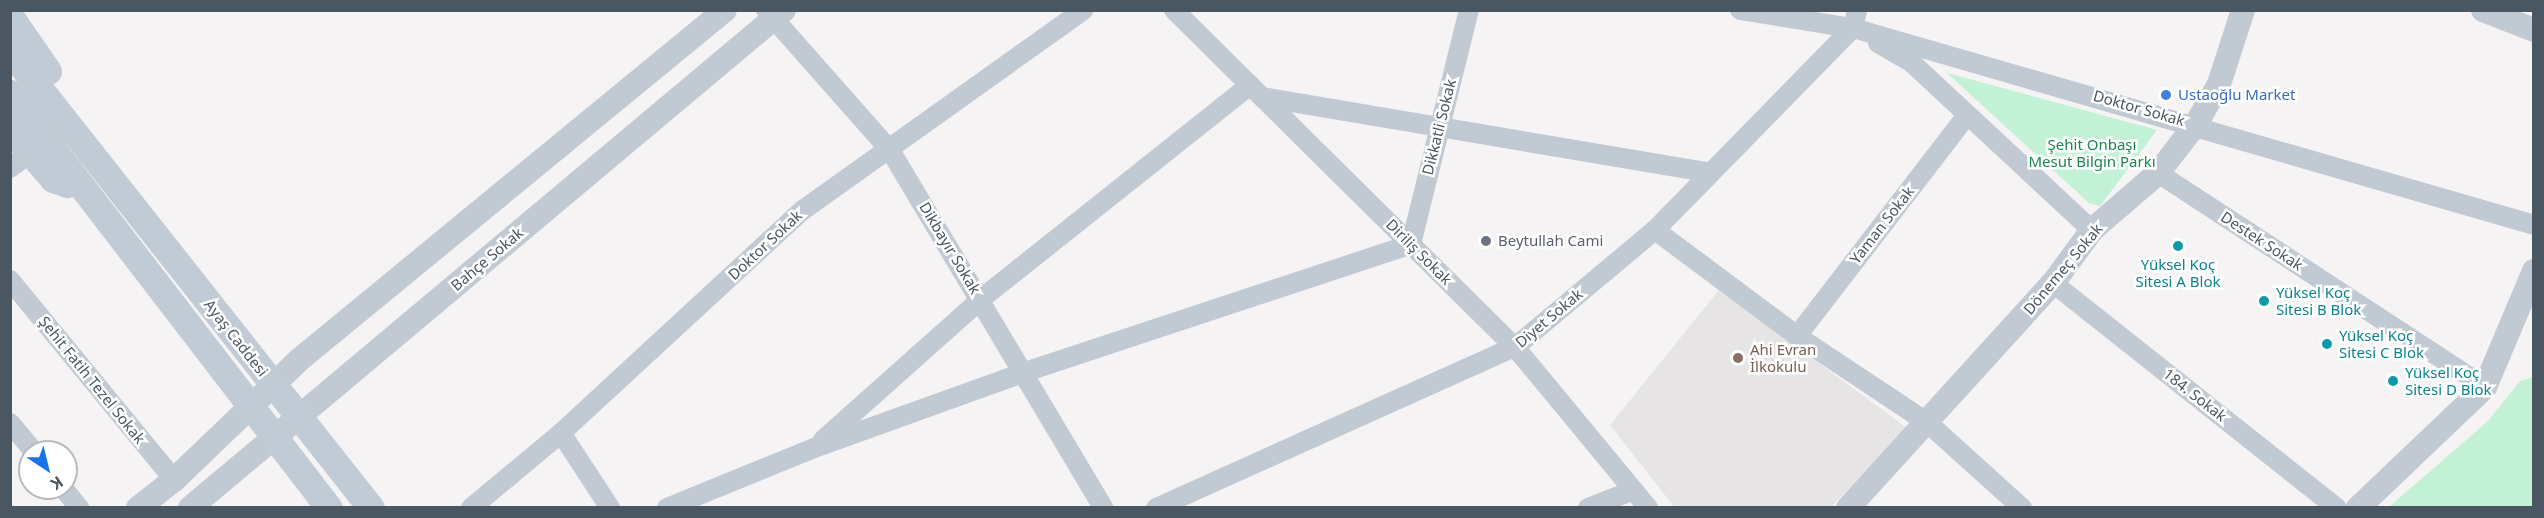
<!DOCTYPE html>
<html>
<head>
<meta charset="utf-8">
<style>
	body { margin:0 }
	#map { position:relative; width:2544px; height:518px; overflow:hidden; background:#f5f3f3; font-family:"Noto Sans",sans-serif }
	div>[style] { position:absolute }
	.education>* { inset:0; background:#e6e4e5 }
	.green>* { inset:0; background:#c3f1d5 }
	.minor>* { height:20px; margin:-10px; padding:0 10px; transform-origin:10px; border-radius:10px; background:#c1cad2 }
	.tertiary>* { height:24px; margin:-12px; padding:0 12px; transform-origin:12px; border-radius:12px; background:#c1cad2 }
	.secondary>* { height:27px; margin:-13.5px; padding:0 13.5px; transform-origin:13.5px; border-radius:13.5px; background:#c1cbd6 }
	.dots>* { width:16px; height:16px; translate:-50% -50%; box-sizing:border-box; border:3px solid #fff; border-radius:50% }
	span { translate:-50% -50%; white-space:nowrap; text-align:center; line-height:1.15; -webkit-text-stroke:5px #fff; paint-order:stroke }
	.shop-label { font-size:15px; color:#366cbe }
	.left { translate:0 -50%; text-align:left }
	.street-label { font-size:15px; color:#4a5661 }
	.park-label { font-size:15px; color:#17864f }
	.worship-label { font-size:15px; color:#5b616d }
	.culture-label { font-size:15px; color:#0d838f }
	.education-label { font-size:15px; color:#785e54 }
	.frame { position:absolute; inset:0; border:12px solid #4a5661; pointer-events:none }
	.north { position:absolute; left:18px; top:440px; width:60px; height:60px; box-sizing:border-box; background:#fff; border:2px solid #b7bbc0; border-radius:50%; rotate:145deg; font-size:16px; font-weight:700; line-height:24px; text-align:center; color:#4a5661 }
	.north::after { content:''; display:block; margin:auto; width:21px; height:27px; background:#1a73e8; clip-path:polygon(50% 0,100% 100%,50% 72%,0 100%) }
</style>
</head>
<body>
<div id="map">
	<div class="education">
		<div style="clip-path:polygon(1719px 290px,1907px 428px,1831px 507px,1675px 508px,1610px 425px)"></div>
	</div>
	<div class="green">
		<div style="clip-path:polygon(1947px 73px,2157px 130px,2100px 206px,2089px 203px)"></div>
		<div style="clip-path:polygon(2533px 377px,2533px 507px,2389px 507px,2488px 421px,2520px 381px)"></div>
	</div>
	<div class="minor">
		<div style="left:766px;top:10px;width:187px;rotate:48.5deg"></div>
		<div style="left:890px;top:150px;width:417px;rotate:59.2deg"></div>
		<div style="left:1174px;top:10px;width:479px;rotate:44.7deg"></div>
		<div style="left:1515px;top:347px;width:209px;rotate:50.4deg"></div>
		<div style="left:1740px;top:10px;width:114px;rotate:9.1deg"></div>
		<div style="left:1853px;top:28px;width:709px;rotate:16.13deg"></div>
		<div style="left:1878px;top:43px;width:39px;rotate:30deg"></div>
		<div style="left:1912px;top:63px;width:246px;rotate:42.9deg"></div>
		<div style="left:1262px;top:97px;width:454px;rotate:9.6deg"></div>
		<div style="left:10px;top:168px;width:24px;rotate:-36deg"></div>
		<div style="left:2158px;top:173px;width:391px;rotate:33.2deg"></div>
		<div style="left:1655px;top:230px;width:177px;rotate:36.7deg"></div>
		<div style="left:1797px;top:336px;width:157px;rotate:33.6deg"></div>
		<div style="left:1928px;top:423px;width:127px;rotate:42.1deg"></div>
		<div style="left:10px;top:280px;width:259px;rotate:50.6deg"></div>
		<div style="left:2053px;top:283px;width:362px;rotate:38.4deg"></div>
		<div style="left:1797px;top:336px;width:279px;rotate:-52.4deg"></div>
		<div style="left:10px;top:423px;width:38px;rotate:50deg"></div>
		<div style="left:561px;top:433px;width:90px;rotate:56.8deg"></div>
		<div style="left:823px;top:440px;width:212px;rotate:-41.7deg"></div>
		<div style="left:981px;top:299px;width:344px;rotate:-38.5deg"></div>
		<div style="left:63px;top:488px;width:26px;rotate:51deg"></div>
		<div style="left:471px;top:508px;width:117px;rotate:-39.8deg"></div>
		<div style="left:561px;top:433px;width:329px;rotate:-42.7deg"></div>
		<div style="left:803px;top:210px;width:344px;rotate:-35.5deg"></div>
		<div style="left:667px;top:508px;width:159px;rotate:-22.2deg"></div>
		<div style="left:814px;top:448px;width:221px;rotate:-19.8deg"></div>
		<div style="left:1022px;top:373px;width:410px;rotate:-18.3deg"></div>
		<div style="left:1411px;top:244px;width:241px;rotate:-76.1deg"></div>
		<div style="left:1156px;top:508px;width:393px;rotate:-24.2deg"></div>
		<div style="left:1515px;top:347px;width:182px;rotate:-39.9deg"></div>
		<div style="left:1655px;top:230px;width:283px;rotate:-45.6deg"></div>
		<div style="left:1853px;top:28px;width:18px;rotate:-77deg"></div>
		<div style="left:1588px;top:508px;width:49px;rotate:-21.4deg"></div>
	</div>
	<div class="tertiary">
		<div style="left:2483px;top:10px;width:55px;rotate:21.4deg"></div>
		<div style="left:138px;top:508px;width:46px;rotate:-37.9deg"></div>
		<div style="left:174px;top:480px;width:173px;rotate:-43.8deg"></div>
		<div style="left:299px;top:360px;width:551px;rotate:-39.41deg"></div>
		<div style="left:190px;top:508px;width:775px;rotate:-39.98deg"></div>
		<div style="left:1848px;top:508px;width:304px;rotate:-47.7deg"></div>
		<div style="left:2053px;top:283px;width:66px;rotate:-53.7deg"></div>
		<div style="left:2092px;top:230px;width:87px;rotate:-40.8deg"></div>
		<div style="left:2158px;top:173px;width:62px;rotate:-52.2deg"></div>
		<div style="left:2196px;top:124px;width:46px;rotate:-60.1deg"></div>
		<div style="left:2219px;top:84px;width:78px;rotate:-72deg"></div>
		<div style="left:2358px;top:508px;width:175px;rotate:-43.6deg"></div>
		<div style="left:2485px;top:387px;width:126px;rotate:-67.1deg"></div>
	</div>
	<div class="secondary">
		<div style="left:10px;top:16px;width:67px;rotate:55.4deg"></div>
		<div style="left:10px;top:51px;width:582px;rotate:51.69deg"></div>
		<div style="left:10px;top:93px;width:523px;rotate:52.45deg"></div>
		<div style="left:10px;top:129px;width:66px;rotate:49.3deg"></div>
		<div style="left:53px;top:179px;width:15px;rotate:20deg"></div>
	</div>
	<div class="dots">
		<div style="left:2166px;top:95px;background:#3f7fe0"></div>
		<div style="left:1486px;top:241px;background:#6b7280"></div>
		<div style="left:2178px;top:246px;background:#0f9aa8"></div>
		<div style="left:2264px;top:301px;background:#0f9aa8"></div>
		<div style="left:2327px;top:344px;background:#0f9aa8"></div>
		<div style="left:1738px;top:358px;background:#8d6e63"></div>
		<div style="left:2393px;top:381px;background:#0f9aa8"></div>
	</div>
	<div class="shop-label">
		<span class="left" style="left:2178px;top:95px">Ustaoğlu Market</span>
	</div>
	<div class="street-label">
		<span style="left:2139px;top:108px;rotate:16deg">Doktor Sokak</span>
		<span style="left:1439px;top:127px;rotate:-76deg">Dikkatli Sokak</span>
		<span style="left:1882px;top:225px;rotate:-52deg">Yaman Sokak</span>
		<span style="left:2262px;top:241px;rotate:33deg">Destek Sokak</span>
		<span style="left:765px;top:245px;rotate:-43deg">Doktor Sokak</span>
		<span style="left:950px;top:248px;rotate:59deg">Dikbayır Sokak</span>
		<span style="left:1419px;top:252px;rotate:45deg">Diriliş Sokak</span>
		<span style="left:487px;top:259px;rotate:-40deg">Bahçe Sokak</span>
		<span style="left:2063px;top:269px;rotate:-50deg">Dönemeç Sokak</span>
		<span style="left:1549px;top:318px;rotate:-40deg">Diyet Sokak</span>
		<span style="left:236px;top:338px;rotate:52deg">Ayaş Caddesi</span>
		<span style="left:92px;top:380px;rotate:51deg">Şehit Fatih Tezel Sokak</span>
		<span style="left:2195px;top:395px;rotate:38deg">184. Sokak</span>
	</div>
	<div class="park-label">
		<span style="left:2092px;top:153px">Şehit Onbaşı<br>Mesut Bilgin Parkı</span>
	</div>
	<div class="worship-label">
		<span class="left" style="left:1498px;top:241px">Beytullah Cami</span>
	</div>
	<div class="culture-label">
		<span style="left:2178px;top:273px">Yüksel Koç<br>Sitesi A Blok</span>
		<span class="left" style="left:2276px;top:301px">Yüksel Koç<br>Sitesi B Blok</span>
		<span class="left" style="left:2339px;top:344px">Yüksel Koç<br>Sitesi C Blok</span>
		<span class="left" style="left:2405px;top:381px">Yüksel Koç<br>Sitesi D Blok</span>
	</div>
	<div class="education-label">
		<span class="left" style="left:1750px;top:358px">Ahi Evran<br>İlkokulu</span>
	</div>
	<div class="frame"></div>
	<div class="north">K</div>
</div>
</body>
</html>
